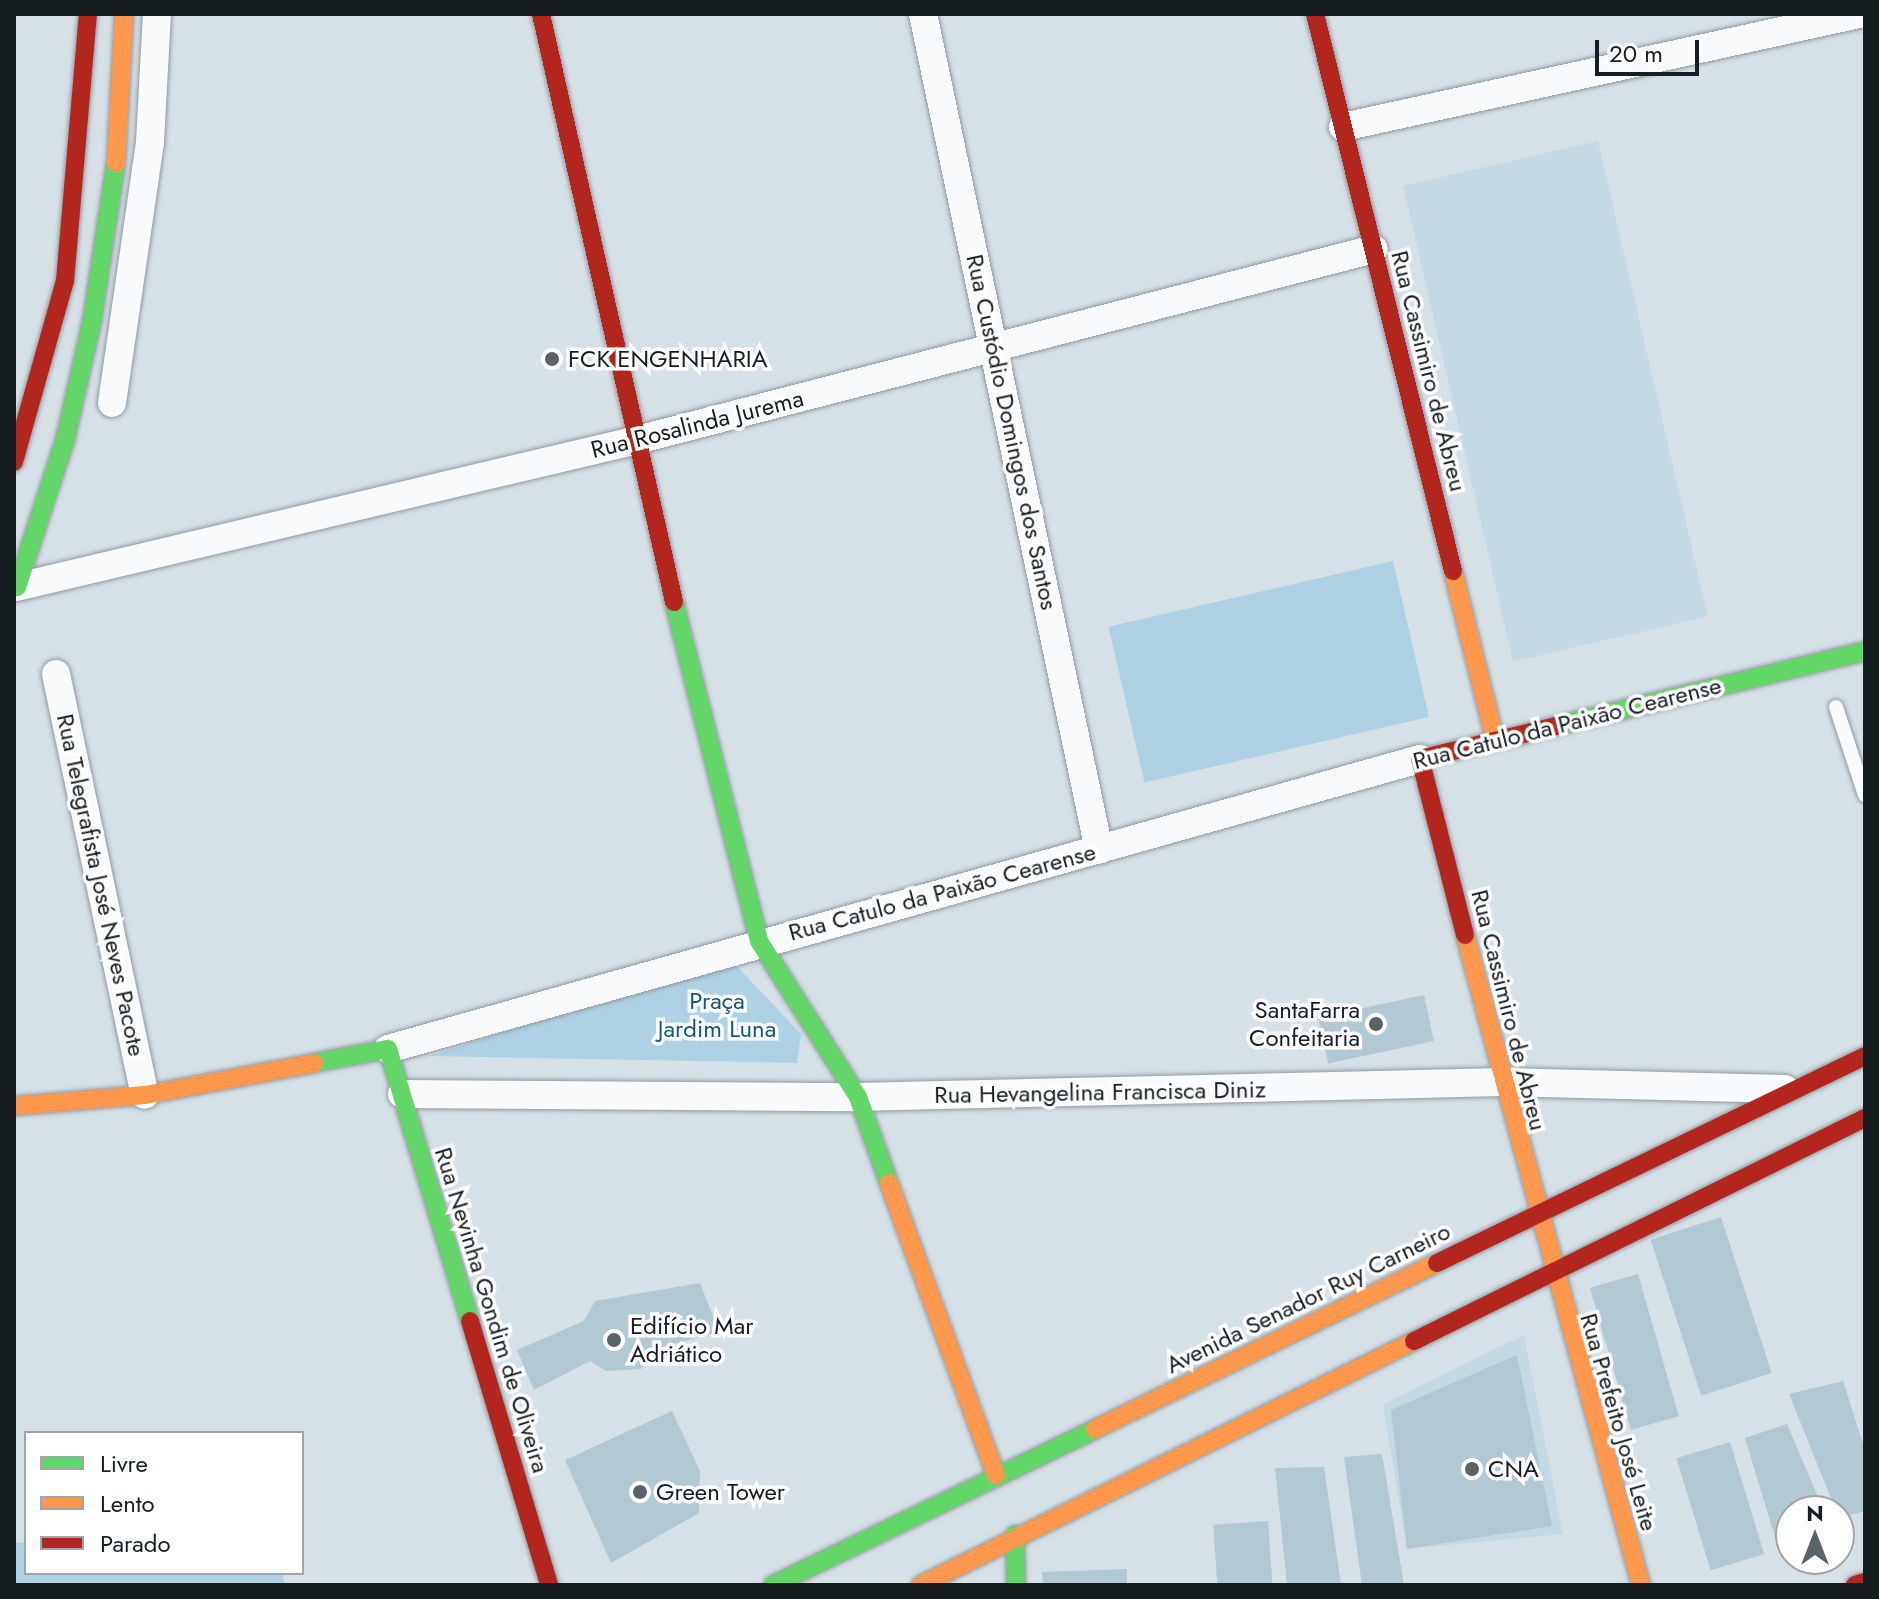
<!DOCTYPE html>
<html>
<head>
<meta charset="utf-8">
<style>
	body { margin:0 }
	#map { position:relative; width:1879px; height:1599px; overflow:hidden; background:#d6e1e7; font-family:Jost,sans-serif }
	div>[style] { position:absolute }
	.built>* { inset:0; background:#c4d9e4; transform-origin:0 0 }
	.green>* { inset:0; background:#aed2e3; transform-origin:0 0 }
	.building>* { inset:0; background:#b2c8d2; transform-origin:0 0 }
	.roads { filter:drop-shadow(0 0 2px #919a9f) drop-shadow(0 0 2px #919a9f) }
	.lane>* { height:14px; margin:-7px; padding:0 7px; transform-origin:7px; border-radius:7px; background:#f9fafb }
	.street>* { height:28px; margin:-14px; padding:0 14px; transform-origin:14px; border-radius:14px; background:#f9fafb }
	.fast>* { height:18px; margin:-9px; padding:0 9px; transform-origin:9px; border-radius:9px; background:#63d668 }
	.slow>* { height:18px; margin:-9px; padding:0 9px; transform-origin:9px; border-radius:9px; background:#ff974d }
	.jam>* { height:18px; margin:-9px; padding:0 9px; transform-origin:9px; border-radius:9px; background:#b3261e }
	.dots>* { width:22px; height:22px; translate:-50% -50%; box-sizing:border-box; border:4px solid #fff; border-radius:50% }
	span { translate:-50% -50%; white-space:nowrap; text-align:center; line-height:1.15; -webkit-text-stroke:7px #fff; paint-order:stroke }
	.poi-label { font-size:24px; color:#161e22 }
	.left { translate:0 -50%; text-align:left }
	.right { translate:-100% -50%; text-align:right }
	.street-label { font-size:24px; color:#161e22 }
	.park-label { font-size:24px; color:#145873 }
	.frame { position:absolute; inset:0; border:16px solid #161e22; pointer-events:none }
	.legend { position:absolute; left:24px; top:1431px; width:280px; height:144px; box-sizing:border-box; background:#fff; border:2px solid #a2a5a7; margin:0; padding:10px 14px; list-style:none; font-size:24px; color:#161e22 }
	.legend li { display:flex; align-items:center; gap:16px; height:40px }
	.legend b { width:40px; border:2px solid #a2a5a7 }
	.north { position:absolute; left:1775px; top:1495px; width:80px; height:80px; box-sizing:border-box; background:#fff; border:2px solid #a2a5a7; border-radius:50%; rotate:0deg; font-size:22px; font-weight:700; line-height:32px; text-align:center; color:#161e22 }
	.north::after { content:''; display:block; margin:auto; width:28px; height:36px; background:#596267; clip-path:polygon(50% 0,100% 100%,50% 72%,0 100%) }
	.scale { position:absolute; left:1595px; top:40px; width:104px; height:36px; box-sizing:border-box; border:4px solid #161e22; border-top:0; padding-left:10px; font-size:24px; line-height:28px; white-space:nowrap; color:#161e22; -webkit-text-stroke:6px #fff; paint-order:stroke }
</style>
</head>
<body>
<div id="map">
	<div class="built">
		<div style="left:1598px;top:141px;width:488px;height:200px;rotate:77deg"></div>
		<div style="clip-path:polygon(1524px 1335px,1563px 1534px,1407px 1549px,1383px 1404px)"></div>
	</div>
	<div class="green">
		<div style="left:1393px;top:561px;width:160px;height:292px;rotate:77deg"></div>
		<div style="clip-path:polygon(731px 960px,801px 1034px,797px 1063px,429px 1056px)"></div>
		<div style="clip-path:polygon(26px 1542px,26px 1573px,282px 1573px,285px 1585px,14px 1585px,14px 1543px)"></div>
	</div>
	<div class="building">
		<div style="left:1424px;top:995px;width:47px;height:108px;rotate:78deg"></div>
		<div style="left:1721px;top:1217px;width:164px;height:74px;rotate:72deg"></div>
		<div style="left:1638px;top:1274px;width:148px;height:50px;rotate:74deg"></div>
		<div style="clip-path:polygon(700px 1283px,719px 1332px,658px 1348px,641px 1369px,606px 1371px,590px 1361px,534px 1390px,517px 1350px,584px 1321px,595px 1301px)"></div>
		<div style="clip-path:polygon(1517px 1355px,1552px 1526px,1407px 1549px,1391px 1410px)"></div>
		<div style="clip-path:polygon(1843px 1381px,1865px 1450px,1865px 1511px,1839px 1518px,1789px 1394px)"></div>
		<div style="clip-path:polygon(672px 1411px,700px 1471px,699px 1513px,611px 1563px,565px 1460px)"></div>
		<div style="clip-path:polygon(1787px 1424px,1824px 1511px,1791px 1511px,1791px 1543px,1778px 1547px,1745px 1438px)"></div>
		<div style="left:1730px;top:1442px;width:117px;height:56px;rotate:73deg"></div>
		<div style="clip-path:polygon(1382px 1454px,1404px 1585px,1362px 1585px,1344px 1457px)"></div>
		<div style="clip-path:polygon(1324px 1467px,1341px 1585px,1287px 1585px,1275px 1468px)"></div>
		<div style="left:1268px;top:1521px;width:64px;height:55px;rotate:86deg"></div>
		<div style="clip-path:polygon(1127px 1569px,1127px 1585px,1043px 1585px,1042px 1572px)"></div>
	</div>
	<div class="roads">
		<div class="lane">
			<div style="left:1836px;top:707px;width:93px;rotate:71.8deg"></div>
		</div>
		<div class="street">
			<div style="left:923px;top:14px;width:854px;rotate:78.11deg"></div>
			<div style="left:1343px;top:127px;width:528px;rotate:-12.35deg"></div>
			<div style="left:112px;top:403px;width:264px;rotate:-81.7deg"></div>
			<div style="left:150px;top:142px;width:128px;rotate:-86.9deg"></div>
			<div style="left:17px;top:587px;width:633px;rotate:-13.33deg"></div>
			<div style="left:633px;top:441px;width:765px;rotate:-14.53deg"></div>
			<div style="left:56px;top:674px;width:430px;rotate:78.1deg"></div>
			<div style="left:388px;top:1049px;width:1072px;rotate:-15.7deg"></div>
			<div style="left:402px;top:1094px;width:456px;rotate:0.4deg"></div>
			<div style="left:858px;top:1097px;width:644px;rotate:-1.33deg"></div>
			<div style="left:1502px;top:1082px;width:283px;rotate:1.4deg"></div>
		</div>
		<div class="fast">
			<div style="left:17px;top:587px;width:155px;rotate:-71.9deg"></div>
			<div style="left:65px;top:440px;width:122px;rotate:-77.2deg"></div>
			<div style="left:92px;top:321px;width:160px;rotate:-81.4deg"></div>
			<div style="left:674px;top:602px;width:349px;rotate:75.9deg"></div>
			<div style="left:759px;top:941px;width:185px;rotate:57.6deg"></div>
			<div style="left:858px;top:1097px;width:91px;rotate:70.2deg"></div>
			<div style="left:1556px;top:726px;width:318px;rotate:-13.6deg"></div>
			<div style="left:314px;top:1063px;width:75px;rotate:-10.7deg"></div>
			<div style="left:388px;top:1049px;width:284px;rotate:73.2deg"></div>
			<div style="left:1015px;top:1535px;width:50px;rotate:88.9deg"></div>
			<div style="left:773px;top:1585px;width:358px;rotate:-25.8deg"></div>
		</div>
		<div class="slow">
			<div style="left:116px;top:163px;width:149px;rotate:-86.9deg"></div>
			<div style="left:1453px;top:571px;width:174px;rotate:76deg"></div>
			<div style="left:1465px;top:935px;width:673px;rotate:74.85deg"></div>
			<div style="left:14px;top:1106px;width:131px;rotate:-4.8deg"></div>
			<div style="left:145px;top:1095px;width:172px;rotate:-10.7deg"></div>
			<div style="left:889px;top:1183px;width:311px;rotate:69.9deg"></div>
			<div style="left:1095px;top:1429px;width:380px;rotate:-25.9deg"></div>
			<div style="left:921px;top:1585px;width:550px;rotate:-26.33deg"></div>
		</div>
		<div class="jam">
			<div style="left:541px;top:14px;width:603px;rotate:77.25deg"></div>
			<div style="left:1315px;top:14px;width:574px;rotate:76.08deg"></div>
			<div style="left:14px;top:462px;width:188px;rotate:-74.3deg"></div>
			<div style="left:65px;top:281px;width:268px;rotate:-85.1deg"></div>
			<div style="left:1465px;top:935px;width:182px;rotate:-104.3deg"></div>
			<div style="left:1420px;top:759px;width:140px;rotate:-13.6deg"></div>
			<div style="left:1437px;top:1263px;width:475px;rotate:-25.8deg"></div>
			<div style="left:470px;top:1321px;width:276px;rotate:73.3deg"></div>
			<div style="left:1414px;top:1341px;width:503px;rotate:-26.31deg"></div>
			<div style="left:1855px;top:1585px;width:10px;rotate:-17deg"></div>
		</div>
	</div>
	<div class="dots">
		<div style="left:552px;top:359px;background:#596267"></div>
		<div style="left:1376px;top:1024px;background:#596267"></div>
		<div style="left:614px;top:1340px;background:#596267"></div>
		<div style="left:1472px;top:1469px;background:#596267"></div>
		<div style="left:640px;top:1492px;background:#596267"></div>
	</div>
	<div class="poi-label">
		<span class="left" style="left:568px;top:359px">FCK ENGENHARIA</span>
		<span class="right" style="left:1360px;top:1024px">SantaFarra<br>Confeitaria</span>
		<span class="left" style="left:630px;top:1340px">Edifício Mar<br>Adriático</span>
		<span class="left" style="left:1488px;top:1469px">CNA</span>
		<span class="left" style="left:656px;top:1492px">Green Tower</span>
	</div>
	<div class="street-label">
		<span style="left:1429px;top:371px;rotate:76deg">Rua Cassimiro de Abreu</span>
		<span style="left:697px;top:424px;rotate:-14deg">Rua Rosalinda Jurema</span>
		<span style="left:1012px;top:432px;rotate:78deg">Rua Custódio Domingos dos Santos</span>
		<span style="left:1567px;top:723px;rotate:-14deg">Rua Catulo da Paixão Cearense</span>
		<span style="left:101px;top:885px;rotate:78deg">Rua Telegrafista José Neves Pacote</span>
		<span style="left:942px;top:892px;rotate:-15deg">Rua Catulo da Paixão Cearense</span>
		<span style="left:1509px;top:1010px;rotate:76deg">Rua Cassimiro de Abreu</span>
		<span style="left:1100px;top:1092px;rotate:-1deg">Rua Hevangelina Francisca Diniz</span>
		<span style="left:1308px;top:1298px;rotate:-26deg">Avenida Senador Ruy Carneiro</span>
		<span style="left:492px;top:1310px;rotate:73deg">Rua Nevinha Gondim de Oliveira</span>
		<span style="left:1619px;top:1422px;rotate:74deg">Rua Prefeito José Leite</span>
	</div>
	<div class="park-label">
		<span style="left:717px;top:1015px">Praça<br>Jardim Luna</span>
	</div>
	<div class="frame"></div>
	<ul class="legend">
	<li><b style="height:10px;background:#63d668"></b>Livre</li>
	<li><b style="height:10px;background:#ff974d"></b>Lento</li>
	<li><b style="height:10px;background:#b3261e"></b>Parado</li>
	</ul>
	<div class="north">N</div>
	<div class="scale">20 m</div>
</div>
</body>
</html>
